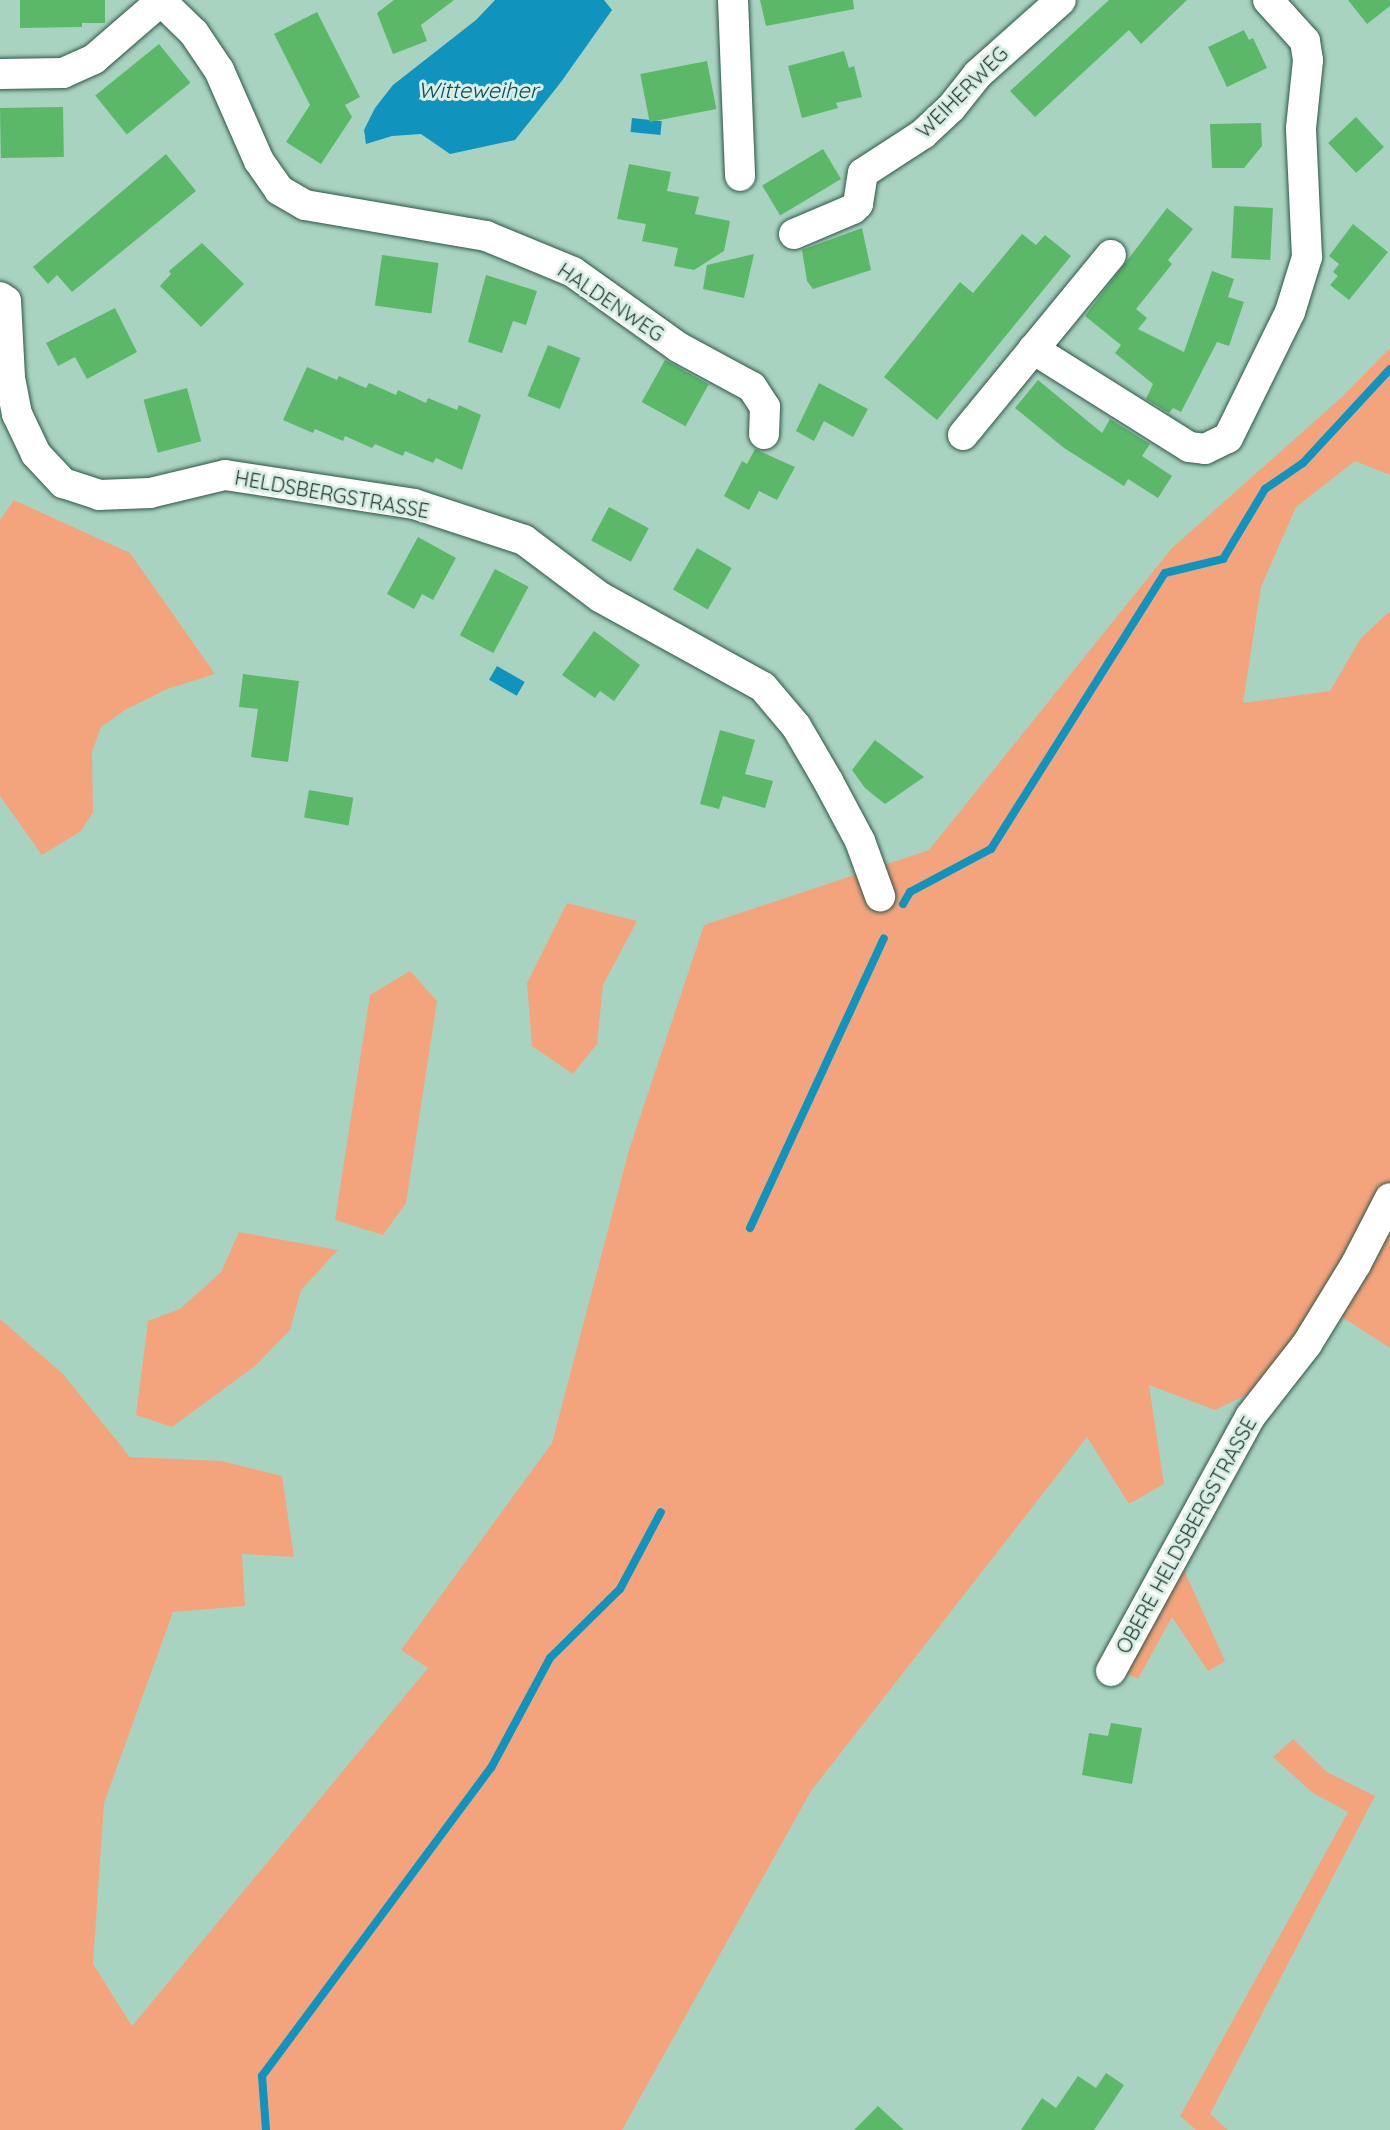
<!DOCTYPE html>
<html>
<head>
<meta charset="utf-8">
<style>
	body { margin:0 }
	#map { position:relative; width:1390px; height:2130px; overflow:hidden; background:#a9d3c1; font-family:Quicksand,sans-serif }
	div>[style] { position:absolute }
	.green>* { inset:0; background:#f4a47d }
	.water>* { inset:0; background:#1093bc; transform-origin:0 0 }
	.stream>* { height:8px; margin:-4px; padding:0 4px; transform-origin:4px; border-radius:4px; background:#1093bc }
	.building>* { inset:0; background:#5ab868; transform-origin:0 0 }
	.roads { filter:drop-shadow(0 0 2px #2e5646) drop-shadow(0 0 2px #2e5646) }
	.minor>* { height:30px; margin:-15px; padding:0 15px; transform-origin:15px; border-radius:15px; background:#fff }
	span { translate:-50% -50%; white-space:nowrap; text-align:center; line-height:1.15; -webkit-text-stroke:6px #d9efe5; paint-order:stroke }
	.street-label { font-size:20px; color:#24362e }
	.water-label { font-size:22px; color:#094b60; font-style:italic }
</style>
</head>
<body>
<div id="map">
	<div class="green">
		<div style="clip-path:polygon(1390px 348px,1390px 475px,1355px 461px,1296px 507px,1261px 587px,1243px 703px,1330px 691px,1361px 638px,1390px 611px,1390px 1348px,1320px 1303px,1293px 1372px,1215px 1410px,1149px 1385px,1164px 1484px,1129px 1504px,1087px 1437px,811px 1791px,622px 2130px,0 2130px,0 1319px,63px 1374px,130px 1457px,221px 1461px,282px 1476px,294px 1557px,242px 1554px,245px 1606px,173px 1612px,104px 1803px,93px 1964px,132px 2026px,428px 1668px,401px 1650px,552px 1443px,629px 1150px,704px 925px,929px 850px,1172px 548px,1343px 396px)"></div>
		<div style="clip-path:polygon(14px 500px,130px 553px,215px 674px,167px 689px,125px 710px,101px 727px,92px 752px,93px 812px,81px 831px,42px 855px,0 796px,0 520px)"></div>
		<div style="clip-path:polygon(567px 903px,637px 921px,603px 985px,597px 1044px,573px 1074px,532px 1046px,527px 983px)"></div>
		<div style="clip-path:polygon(410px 971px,437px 1001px,406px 1203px,383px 1235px,335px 1220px,370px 995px)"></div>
		<div style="clip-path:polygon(239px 1232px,338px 1250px,301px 1290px,290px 1330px,255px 1366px,172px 1427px,136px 1415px,148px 1321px,180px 1309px,221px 1272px)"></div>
		<div style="clip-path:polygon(1179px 1559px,1225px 1661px,1208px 1671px,1172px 1617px,1138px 1679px,1119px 1669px)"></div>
		<div style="clip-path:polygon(1293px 1739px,1327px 1772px,1375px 1796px,1210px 2114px,1228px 2130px,1196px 2130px,1180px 2116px,1348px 1812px,1313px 1793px,1273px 1757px)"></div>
	</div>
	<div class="water">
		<div style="clip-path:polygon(495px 0,604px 0,612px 10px,561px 82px,515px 140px,450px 154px,421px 134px,392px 136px,366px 144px,364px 130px,375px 108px,393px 85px,476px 20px)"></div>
		<div style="left:632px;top:118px;width:30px;height:14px;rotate:6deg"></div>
		<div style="left:497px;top:666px;width:32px;height:16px;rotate:30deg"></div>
	</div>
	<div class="stream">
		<div style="left:903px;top:904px;width:14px;rotate:-60deg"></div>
		<div style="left:910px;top:892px;width:92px;rotate:-28deg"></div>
		<div style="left:991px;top:849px;width:326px;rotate:-57.8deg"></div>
		<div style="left:1165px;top:573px;width:60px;rotate:-13.6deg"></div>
		<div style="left:1223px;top:559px;width:82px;rotate:-59deg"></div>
		<div style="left:1265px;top:489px;width:46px;rotate:-34.4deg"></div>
		<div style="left:1303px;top:463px;width:128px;rotate:-47.2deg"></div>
		<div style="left:750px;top:1228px;width:319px;rotate:-65.2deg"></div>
		<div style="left:266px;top:2130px;width:54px;rotate:-94.2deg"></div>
		<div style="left:262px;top:2076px;width:384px;rotate:-53.4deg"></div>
		<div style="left:491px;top:1768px;width:125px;rotate:-61.8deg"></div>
		<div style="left:550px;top:1658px;width:98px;rotate:-44.6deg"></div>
		<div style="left:620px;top:1589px;width:87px;rotate:-62deg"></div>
	</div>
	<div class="building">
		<div style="clip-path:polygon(20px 0,105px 0,105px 23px,82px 23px,82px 27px,20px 28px)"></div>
		<div style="clip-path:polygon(394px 0,454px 0,421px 25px,427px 41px,393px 54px,377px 13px)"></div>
		<div style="clip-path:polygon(760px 0,853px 0,854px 9px,766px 26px)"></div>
		<div style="clip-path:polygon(1109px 0,1187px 0,1141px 44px,1129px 30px,1035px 117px,1010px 91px)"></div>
		<div style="clip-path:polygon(1348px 0,1390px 0,1390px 6px,1367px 24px)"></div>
		<div style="clip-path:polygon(317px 12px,360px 97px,345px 105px,352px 117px,321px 164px,286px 142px,310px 105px,274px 34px)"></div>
		<div style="clip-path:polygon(1244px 30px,1249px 40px,1253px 38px,1267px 68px,1227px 87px,1208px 47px)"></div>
		<div style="left:159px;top:44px;width:50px;height:82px;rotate:51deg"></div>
		<div style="clip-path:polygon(844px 51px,849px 68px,854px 66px,862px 97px,836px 103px,838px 108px,802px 118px,788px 66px)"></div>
		<div style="left:707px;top:61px;width:49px;height:68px;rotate:79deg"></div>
		<div style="left:63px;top:107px;width:50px;height:63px;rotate:89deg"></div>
		<div style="left:1356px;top:117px;width:41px;height:38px;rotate:47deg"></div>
		<div style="clip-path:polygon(1261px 123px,1262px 146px,1244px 168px,1212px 168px,1210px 124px)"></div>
		<div style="left:823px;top:149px;width:35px;height:71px;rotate:59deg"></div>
		<div style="clip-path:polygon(166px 154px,196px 191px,72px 292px,57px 275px,48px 284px,33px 267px)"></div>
		<div style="clip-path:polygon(629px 164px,671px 172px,667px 191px,699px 197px,695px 214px,730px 221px,724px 251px,694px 270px,674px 266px,678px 248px,642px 241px,646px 224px,617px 219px)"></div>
		<div style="left:1234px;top:206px;width:39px;height:52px;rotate:3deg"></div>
		<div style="clip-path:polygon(1167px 208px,1193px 229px,1168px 260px,1172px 264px,1136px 309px,1147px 318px,1138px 329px,1184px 352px,1212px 271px,1234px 279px,1228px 297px,1244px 302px,1229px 346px,1217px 342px,1181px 412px,1173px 408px,1169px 413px,1146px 399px,1153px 384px,1115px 353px,1121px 345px,1085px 316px)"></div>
		<div style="clip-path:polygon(1353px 224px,1388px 252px,1349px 300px,1330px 285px,1338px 276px,1333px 272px,1339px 264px,1329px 256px)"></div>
		<div style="clip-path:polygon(862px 228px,871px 270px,813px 289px,807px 281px,802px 250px)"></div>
		<div style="clip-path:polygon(1022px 234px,1036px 245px,1045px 235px,1071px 256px,937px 420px,884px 377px,960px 282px,973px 293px)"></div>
		<div style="clip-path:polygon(202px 243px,244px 284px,201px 327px,160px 286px,171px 274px,169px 271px)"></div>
		<div style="clip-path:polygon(754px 254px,744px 298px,703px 289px,707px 265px)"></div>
		<div style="left:382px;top:255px;width:57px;height:51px;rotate:8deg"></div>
		<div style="clip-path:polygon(486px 275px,537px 291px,526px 325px,513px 321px,502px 353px,468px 342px)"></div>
		<div style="clip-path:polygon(115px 308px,137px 352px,87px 379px,75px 357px,58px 366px,46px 343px)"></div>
		<div style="left:548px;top:345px;width:35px;height:55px;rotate:22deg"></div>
		<div style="left:665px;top:360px;width:50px;height:48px;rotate:29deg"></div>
		<div style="clip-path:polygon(307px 367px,337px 380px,339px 376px,366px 388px,369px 383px,396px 395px,398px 390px,426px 403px,428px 398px,457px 410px,459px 405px,481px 415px,462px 470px,436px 458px,433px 463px,405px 451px,403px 456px,375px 444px,372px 448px,345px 436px,343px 441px,315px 429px,313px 433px,283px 420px)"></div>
		<div style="clip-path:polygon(1038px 380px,1102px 433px,1110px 419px,1150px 444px,1142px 456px,1172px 476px,1158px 498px,1128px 479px,1124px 486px,1064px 448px,1015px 408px)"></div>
		<div style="clip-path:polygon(819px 383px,868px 409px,853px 437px,824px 421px,814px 441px,796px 431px)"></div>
		<div style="left:187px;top:388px;width:55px;height:45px;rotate:75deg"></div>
		<div style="clip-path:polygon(755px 449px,795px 467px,777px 500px,759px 491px,749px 510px,724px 496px,742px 461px,747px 464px)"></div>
		<div style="left:609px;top:507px;width:45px;height:38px;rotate:28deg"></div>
		<div style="clip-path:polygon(418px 537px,456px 558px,433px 600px,422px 594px,414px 609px,387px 594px)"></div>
		<div style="left:697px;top:548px;width:40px;height:48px;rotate:30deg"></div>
		<div style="left:495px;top:569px;width:38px;height:75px;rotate:28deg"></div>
		<div style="clip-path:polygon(594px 631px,640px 665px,614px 701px,600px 691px,595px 698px,562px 675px)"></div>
		<div style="clip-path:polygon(243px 674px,299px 681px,288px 762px,251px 757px,258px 709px,239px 707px)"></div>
		<div style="clip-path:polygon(720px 730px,755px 740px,745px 774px,773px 781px,765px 808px,723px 796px,719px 809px,700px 804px)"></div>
		<div style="clip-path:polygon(875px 740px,924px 777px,885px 804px,865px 788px,852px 770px)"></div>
		<div style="left:309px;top:790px;width:45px;height:28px;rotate:10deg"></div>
		<div style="clip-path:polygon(1111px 1723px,1142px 1728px,1132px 1784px,1082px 1775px,1089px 1733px,1108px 1736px)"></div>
		<div style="clip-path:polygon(1106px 2073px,1124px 2085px,1094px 2130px,1021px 2130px,1042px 2098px,1056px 2108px,1078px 2076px,1096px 2088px)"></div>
		<div style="clip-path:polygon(878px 2106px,904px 2130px,854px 2130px)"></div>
	</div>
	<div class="roads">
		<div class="minor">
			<div style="left:160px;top:0;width:47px;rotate:44.1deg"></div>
			<div style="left:194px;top:33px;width:45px;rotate:56deg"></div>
			<div style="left:219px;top:70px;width:99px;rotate:66.3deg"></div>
			<div style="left:259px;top:161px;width:35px;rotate:55deg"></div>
			<div style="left:279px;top:190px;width:30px;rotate:30deg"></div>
			<div style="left:305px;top:205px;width:184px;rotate:9.7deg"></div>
			<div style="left:486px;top:236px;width:94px;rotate:22.5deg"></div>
			<div style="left:573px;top:272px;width:129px;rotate:35.5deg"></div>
			<div style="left:678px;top:347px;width:84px;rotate:28.4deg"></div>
			<div style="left:752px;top:387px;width:24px;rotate:57deg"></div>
			<div style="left:765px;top:407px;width:27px;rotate:92deg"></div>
			<div style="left:733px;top:0;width:176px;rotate:87.7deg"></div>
			<div style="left:0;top:74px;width:63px;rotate:-0.9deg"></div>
			<div style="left:63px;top:73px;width:34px;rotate:-24deg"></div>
			<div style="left:94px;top:59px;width:89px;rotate:-40.9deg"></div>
			<div style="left:794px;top:234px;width:64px;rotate:-23deg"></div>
			<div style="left:853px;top:209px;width:7px;rotate:-45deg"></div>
			<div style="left:858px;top:204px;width:31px;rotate:-81deg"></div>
			<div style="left:863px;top:173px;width:72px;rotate:-33deg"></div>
			<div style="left:923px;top:134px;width:38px;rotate:-43deg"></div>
			<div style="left:951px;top:108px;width:43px;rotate:-51.5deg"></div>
			<div style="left:978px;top:74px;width:111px;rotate:-41.7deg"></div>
			<div style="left:0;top:297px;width:7px;rotate:34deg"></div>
			<div style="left:6px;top:301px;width:77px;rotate:87deg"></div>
			<div style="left:10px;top:378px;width:37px;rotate:79deg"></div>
			<div style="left:17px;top:414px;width:44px;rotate:64.6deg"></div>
			<div style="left:36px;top:454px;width:40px;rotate:47deg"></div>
			<div style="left:63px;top:483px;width:38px;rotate:18deg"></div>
			<div style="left:99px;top:495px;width:51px;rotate:-2.2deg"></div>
			<div style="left:150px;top:493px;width:77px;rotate:-13.5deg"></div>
			<div style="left:225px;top:475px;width:191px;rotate:8.7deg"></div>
			<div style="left:414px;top:504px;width:116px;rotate:18.1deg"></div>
			<div style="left:524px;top:540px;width:95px;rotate:36.9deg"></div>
			<div style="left:600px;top:597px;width:186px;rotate:28.9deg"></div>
			<div style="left:763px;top:687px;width:51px;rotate:49.8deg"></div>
			<div style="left:796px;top:726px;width:64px;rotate:59.8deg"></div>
			<div style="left:828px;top:781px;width:68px;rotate:61.9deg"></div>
			<div style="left:860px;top:841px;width:59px;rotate:70deg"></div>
			<div style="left:1033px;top:349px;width:184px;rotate:32.1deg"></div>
			<div style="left:1189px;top:447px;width:16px;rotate:7deg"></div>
			<div style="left:1205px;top:449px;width:25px;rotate:-26deg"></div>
			<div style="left:1228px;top:438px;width:140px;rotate:-63.8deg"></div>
			<div style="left:1290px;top:312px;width:58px;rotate:-72.8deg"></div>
			<div style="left:1307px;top:257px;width:129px;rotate:-92.7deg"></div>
			<div style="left:1301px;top:128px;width:68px;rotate:-84.1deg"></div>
			<div style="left:1308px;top:60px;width:19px;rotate:-99deg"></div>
			<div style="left:1305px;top:41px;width:55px;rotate:-132.1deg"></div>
			<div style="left:963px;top:435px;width:233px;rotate:-50.6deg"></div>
			<div style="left:1111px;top:1671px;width:290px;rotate:-61.3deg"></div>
			<div style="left:1250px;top:1417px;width:93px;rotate:-52deg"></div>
			<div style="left:1307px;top:1344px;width:94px;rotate:-58.5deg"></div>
			<div style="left:1356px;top:1264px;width:74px;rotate:-62.7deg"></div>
		</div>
	</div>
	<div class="street-label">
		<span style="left:962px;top:92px;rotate:-45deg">WEIHERWEG</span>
		<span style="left:611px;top:302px;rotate:34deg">HALDENWEG</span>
		<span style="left:332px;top:494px;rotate:10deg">HELDSBERGSTRASSE</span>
		<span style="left:1186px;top:1535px;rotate:-61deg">OBERE HELDSBERGSTRASSE</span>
	</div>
	<div class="water-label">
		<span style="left:478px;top:91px">Witteweiher</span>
	</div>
</div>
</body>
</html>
